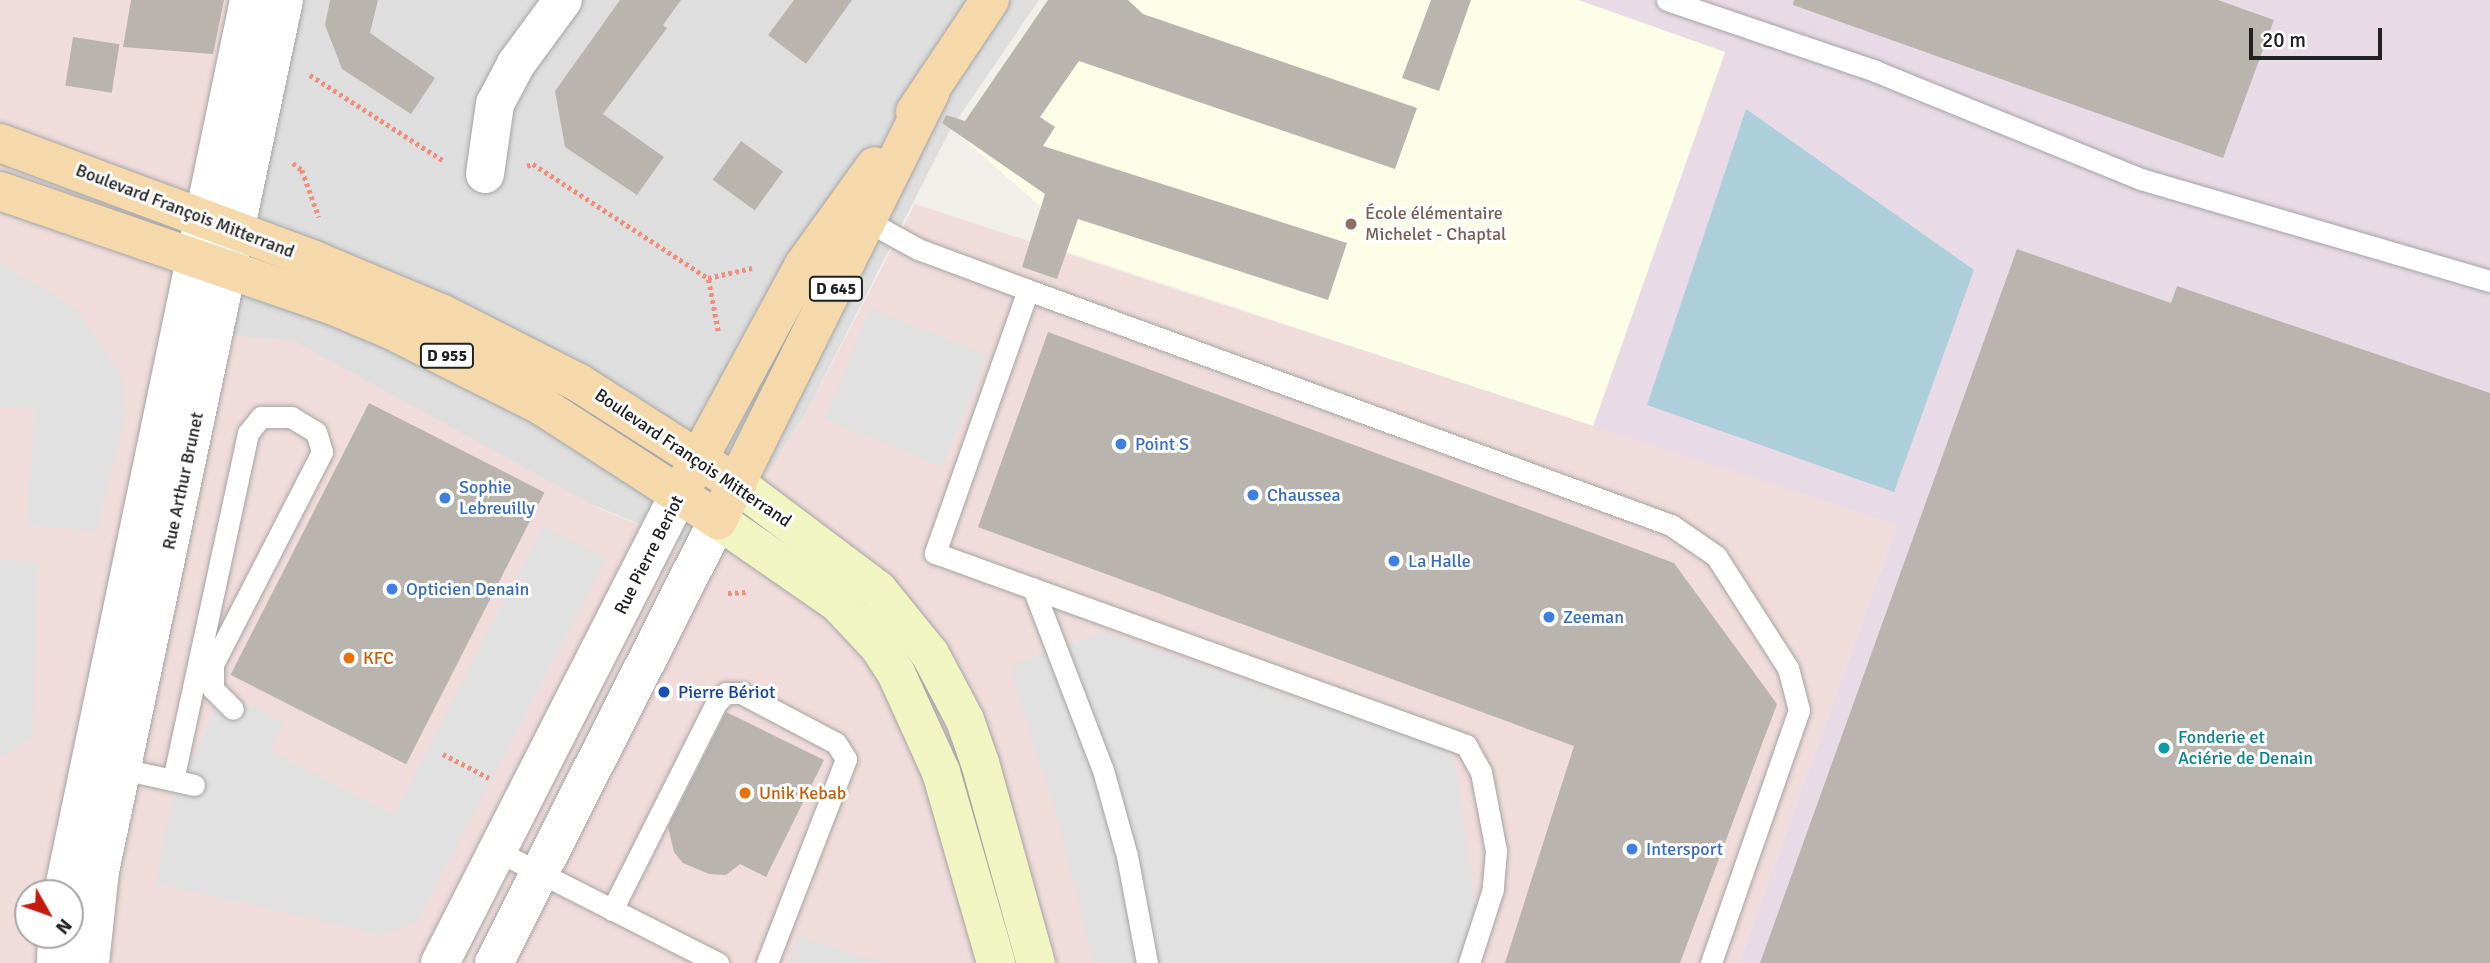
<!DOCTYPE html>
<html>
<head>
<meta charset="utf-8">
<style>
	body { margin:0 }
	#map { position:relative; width:2490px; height:963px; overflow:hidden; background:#f1efe9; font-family:Signika,sans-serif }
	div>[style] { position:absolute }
	.residential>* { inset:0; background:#dfdede }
	.commercial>* { inset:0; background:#f0dcda }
	.industrial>* { inset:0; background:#e9dbe6 }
	.education>* { inset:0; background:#fcfde6 }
	.parking>* { inset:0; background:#e1e1e1; transform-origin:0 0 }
	.water>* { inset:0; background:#adcedb }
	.building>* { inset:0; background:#bab4ae; transform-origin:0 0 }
	.path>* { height:4.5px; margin-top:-2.25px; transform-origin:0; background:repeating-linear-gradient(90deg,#ef8e7b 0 3.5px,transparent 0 7px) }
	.roads { filter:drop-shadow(0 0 2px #a5a5a5) drop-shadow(0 0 2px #a5a5a5) }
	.service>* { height:21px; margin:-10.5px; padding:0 10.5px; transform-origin:10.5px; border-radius:10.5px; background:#fff }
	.minor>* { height:38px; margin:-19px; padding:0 19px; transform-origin:19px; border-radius:19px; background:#fff }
	.tertiary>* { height:38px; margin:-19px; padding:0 19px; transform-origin:19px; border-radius:19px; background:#fff }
	.secondary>* { height:38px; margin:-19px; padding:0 19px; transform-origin:19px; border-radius:19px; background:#f0f5c2 }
	.primary>* { height:38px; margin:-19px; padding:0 19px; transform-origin:19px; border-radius:19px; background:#f5d9aa }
	.dots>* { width:19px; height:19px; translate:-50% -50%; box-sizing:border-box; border:4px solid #fff; border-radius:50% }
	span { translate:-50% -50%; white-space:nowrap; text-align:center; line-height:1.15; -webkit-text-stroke:6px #fff; paint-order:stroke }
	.shield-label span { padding:2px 5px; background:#fff; border:2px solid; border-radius:5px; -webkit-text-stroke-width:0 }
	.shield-label { font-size:16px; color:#212121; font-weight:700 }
	.street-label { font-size:18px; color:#212121 }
	.education-label { font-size:18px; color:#785e54 }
	.left { translate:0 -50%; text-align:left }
	.shop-label { font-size:18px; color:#366cbe }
	.food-label { font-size:18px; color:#c56008 }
	.transit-label { font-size:18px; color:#164399 }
	.culture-label { font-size:18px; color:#0d838f }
	.north { position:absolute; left:14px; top:879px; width:70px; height:70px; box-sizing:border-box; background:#fff; border:2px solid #a6a6a6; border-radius:50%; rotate:130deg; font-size:19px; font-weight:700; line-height:28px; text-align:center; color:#212121 }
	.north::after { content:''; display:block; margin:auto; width:24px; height:32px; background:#c31a10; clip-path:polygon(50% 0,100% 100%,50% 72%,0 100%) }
	.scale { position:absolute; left:2249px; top:28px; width:133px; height:32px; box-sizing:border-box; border:4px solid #212121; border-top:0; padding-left:9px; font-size:21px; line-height:24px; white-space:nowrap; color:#212121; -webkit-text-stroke:5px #fff; paint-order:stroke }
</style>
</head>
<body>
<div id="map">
	<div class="residential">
		<div style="clip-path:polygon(232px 0,1039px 0,950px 130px,806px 413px,715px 555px,160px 328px)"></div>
	</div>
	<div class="commercial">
		<div style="clip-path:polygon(evenodd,0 0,232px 0,161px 328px,294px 341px,600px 509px,715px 555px,806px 413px,915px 204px,1897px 525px,1739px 963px,0 963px,0 0,28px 893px,70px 893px,70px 935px,28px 935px,28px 893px)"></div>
	</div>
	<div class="industrial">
		<div style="clip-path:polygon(1578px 0,2490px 0,2490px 963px,1739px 963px,1897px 525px,1593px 426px,1725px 52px)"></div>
	</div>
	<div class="education">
		<div style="clip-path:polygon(1048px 0,1578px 0,1725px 52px,1593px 426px,1035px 241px,1041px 207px,957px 133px)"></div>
	</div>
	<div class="parking">
		<div style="clip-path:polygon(0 263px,76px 308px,121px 376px,126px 413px,96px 531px,27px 525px,35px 409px,0 407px)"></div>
		<div style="left:870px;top:308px;width:127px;height:120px;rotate:22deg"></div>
		<div style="clip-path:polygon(543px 526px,606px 558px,418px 921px,383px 935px,156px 883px,171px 803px,224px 692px,284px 723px,270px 751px,394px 815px)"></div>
		<div style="clip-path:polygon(0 559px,38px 562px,33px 737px,0 758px)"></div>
		<div style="clip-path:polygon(1104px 631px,1443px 749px,1454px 759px,1476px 908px,1457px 963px,1094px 963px,1054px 807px,1009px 666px)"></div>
		<div style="clip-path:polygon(799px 936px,884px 963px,790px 963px)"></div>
	</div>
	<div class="water">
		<div style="clip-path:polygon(1746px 109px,1974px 270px,1894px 492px,1647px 405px)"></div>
	</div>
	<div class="building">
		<div style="clip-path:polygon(131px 0,224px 0,213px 54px,123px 47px)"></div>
		<div style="clip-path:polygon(330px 0,378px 0,370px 33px,435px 78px,411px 114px,342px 69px,325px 25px)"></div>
		<div style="clip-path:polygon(620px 0,681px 0,663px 25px,667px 28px,603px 114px,664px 157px,637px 195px,565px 147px,555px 91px)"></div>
		<div style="clip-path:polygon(794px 0,852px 0,806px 64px,768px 35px)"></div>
		<div style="clip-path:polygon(1048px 0,1128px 0,1143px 14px,1417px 108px,1395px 169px,1079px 61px,1040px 117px,1055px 127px,1043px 146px,1347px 243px,1328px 300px,1078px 219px,1057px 279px,1022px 267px,1045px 194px,942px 123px,946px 115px,965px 121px)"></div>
		<div style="clip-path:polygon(1431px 0,1471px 0,1439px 91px,1402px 78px)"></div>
		<div style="clip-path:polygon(1794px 0,2218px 0,2274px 20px,2223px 158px,1793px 5px)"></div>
		<div style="left:73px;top:37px;width:47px;height:49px;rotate:9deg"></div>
		<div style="left:741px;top:141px;width:52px;height:48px;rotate:36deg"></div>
		<div style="clip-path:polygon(2017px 249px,2171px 303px,2177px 286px,2490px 393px,2490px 963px,1760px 963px)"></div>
		<div style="clip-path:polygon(1048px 332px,1674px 563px,1777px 704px,1680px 963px,1505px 963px,1574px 746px,978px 527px)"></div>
		<div style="left:369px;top:403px;width:197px;height:305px;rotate:27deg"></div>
		<div style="clip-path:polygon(726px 712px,824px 760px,766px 877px,740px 864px,726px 875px,709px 874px,683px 863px,674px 852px,668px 827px)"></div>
	</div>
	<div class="path">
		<div style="left:310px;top:75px;width:159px;rotate:32.7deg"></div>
		<div style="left:293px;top:163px;width:11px;rotate:38deg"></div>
		<div style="left:302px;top:170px;width:50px;rotate:70.1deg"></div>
		<div style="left:527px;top:166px;width:6px;rotate:-18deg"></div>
		<div style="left:533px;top:164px;width:209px;rotate:33.1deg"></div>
		<div style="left:718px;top:331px;width:54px;rotate:-100.7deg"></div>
		<div style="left:708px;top:278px;width:45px;rotate:-12.8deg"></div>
		<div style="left:728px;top:593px;width:19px;rotate:-3deg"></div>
		<div style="left:443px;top:754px;width:52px;rotate:27.6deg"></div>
	</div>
	<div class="roads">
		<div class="service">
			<div style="left:1667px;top:0;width:220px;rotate:18.8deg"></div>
			<div style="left:1875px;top:71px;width:287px;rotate:22.1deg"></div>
			<div style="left:2141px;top:179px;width:364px;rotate:16.3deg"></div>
			<div style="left:858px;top:216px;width:68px;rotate:28.8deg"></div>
			<div style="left:918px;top:249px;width:117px;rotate:20.4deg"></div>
			<div style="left:1028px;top:290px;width:279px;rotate:109.5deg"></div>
			<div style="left:935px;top:553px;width:565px;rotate:19.88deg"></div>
			<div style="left:1466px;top:745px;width:31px;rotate:61deg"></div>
			<div style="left:1481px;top:772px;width:80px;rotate:79.2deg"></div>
			<div style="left:1496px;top:851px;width:38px;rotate:95deg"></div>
			<div style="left:1493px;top:889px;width:78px;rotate:108deg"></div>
			<div style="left:1028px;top:290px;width:685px;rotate:20.08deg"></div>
			<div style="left:1671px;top:525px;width:55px;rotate:34.6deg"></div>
			<div style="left:1716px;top:556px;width:133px;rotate:57.3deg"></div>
			<div style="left:1788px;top:668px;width:43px;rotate:75.3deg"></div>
			<div style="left:1799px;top:710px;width:268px;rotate:109.2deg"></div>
			<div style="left:1033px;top:588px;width:195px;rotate:69deg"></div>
			<div style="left:1103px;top:770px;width:89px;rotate:74.4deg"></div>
			<div style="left:1127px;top:856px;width:109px;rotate:79.4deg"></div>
			<div style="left:114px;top:767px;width:82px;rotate:12.7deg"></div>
			<div style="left:173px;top:780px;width:355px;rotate:-77.8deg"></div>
			<div style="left:248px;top:433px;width:21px;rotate:-51deg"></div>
			<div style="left:261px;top:417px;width:30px"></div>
			<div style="left:291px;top:417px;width:29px;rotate:31deg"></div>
			<div style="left:316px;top:432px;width:21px;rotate:73deg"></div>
			<div style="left:322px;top:452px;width:238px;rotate:117.2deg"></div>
			<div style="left:213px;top:664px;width:25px;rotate:90deg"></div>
			<div style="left:213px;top:689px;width:28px;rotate:45deg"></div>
			<div style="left:497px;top:851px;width:248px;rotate:26.9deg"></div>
			<div style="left:612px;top:910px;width:232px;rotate:-63.3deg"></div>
			<div style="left:716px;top:703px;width:14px;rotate:-45deg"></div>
			<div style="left:726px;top:693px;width:15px"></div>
			<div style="left:741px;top:693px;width:107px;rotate:27.8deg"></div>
			<div style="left:836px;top:743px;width:19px;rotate:58deg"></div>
			<div style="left:846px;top:759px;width:219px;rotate:111.2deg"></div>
		</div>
		<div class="minor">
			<div style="left:485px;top:174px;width:71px;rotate:-81.9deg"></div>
			<div style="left:495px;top:104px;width:45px;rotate:-62.3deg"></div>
			<div style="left:516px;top:64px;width:79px;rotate:-53.7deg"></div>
		</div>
		<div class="tertiary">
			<div style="left:63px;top:893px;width:912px;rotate:-78.23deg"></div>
			<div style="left:56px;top:963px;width:28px;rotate:-88deg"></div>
			<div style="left:90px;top:963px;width:93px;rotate:-83.8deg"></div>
			<div style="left:100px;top:871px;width:890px;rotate:-78.07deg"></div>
			<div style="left:440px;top:963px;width:526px;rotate:-63deg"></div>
			<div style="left:494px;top:963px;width:496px;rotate:-63.2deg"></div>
		</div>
		<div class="secondary">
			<div style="left:737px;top:484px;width:176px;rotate:36.9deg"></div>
			<div style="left:878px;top:590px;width:82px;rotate:50.9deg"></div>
			<div style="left:930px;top:654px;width:75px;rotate:62.1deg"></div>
			<div style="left:965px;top:720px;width:46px;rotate:70.8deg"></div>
			<div style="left:980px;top:763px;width:208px;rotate:74.4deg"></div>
			<div style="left:718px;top:520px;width:146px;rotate:34.7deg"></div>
			<div style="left:838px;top:603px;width:60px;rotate:47deg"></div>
			<div style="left:879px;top:647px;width:31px;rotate:57deg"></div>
			<div style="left:896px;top:673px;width:109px;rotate:65.6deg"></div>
			<div style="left:941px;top:772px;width:199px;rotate:73.9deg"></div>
		</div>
		<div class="primary">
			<div style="left:915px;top:112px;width:135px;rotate:-56.2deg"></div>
			<div style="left:0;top:143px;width:335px;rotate:20.4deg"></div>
			<div style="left:314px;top:260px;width:138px;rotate:22.7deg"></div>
			<div style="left:441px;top:313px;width:155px;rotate:26.9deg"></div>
			<div style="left:579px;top:383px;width:188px;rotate:32.6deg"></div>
			<div style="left:0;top:191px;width:348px;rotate:19deg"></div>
			<div style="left:329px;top:304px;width:67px;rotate:22.8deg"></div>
			<div style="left:391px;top:330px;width:169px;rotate:26.7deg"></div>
			<div style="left:542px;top:406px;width:210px;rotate:32.9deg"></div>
			<div style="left:718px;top:520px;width:478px;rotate:-63.6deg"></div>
			<div style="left:687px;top:480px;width:243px;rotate:-61.5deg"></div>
			<div style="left:803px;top:266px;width:123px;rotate:-54.2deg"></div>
		</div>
	</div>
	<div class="dots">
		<div style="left:1351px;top:224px;background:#8d6e63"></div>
		<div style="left:1121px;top:444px;background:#3f7fe0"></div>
		<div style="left:1253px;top:495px;background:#3f7fe0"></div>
		<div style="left:445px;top:498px;background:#3f7fe0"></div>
		<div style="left:1394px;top:561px;background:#3f7fe0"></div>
		<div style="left:392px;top:589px;background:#3f7fe0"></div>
		<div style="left:1549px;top:617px;background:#3f7fe0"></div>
		<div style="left:349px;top:658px;background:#e8710a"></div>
		<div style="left:664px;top:692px;background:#1a4fb4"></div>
		<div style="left:2164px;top:748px;background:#0f9aa8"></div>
		<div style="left:745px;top:793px;background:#e8710a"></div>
		<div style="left:1632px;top:849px;background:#3f7fe0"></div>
	</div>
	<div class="shield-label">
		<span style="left:836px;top:289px">D 645</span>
		<span style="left:447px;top:356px">D 955</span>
	</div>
	<div class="street-label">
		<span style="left:185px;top:211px;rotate:21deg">Boulevard François Mitterrand</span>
		<span style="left:693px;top:458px;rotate:34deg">Boulevard François Mitterrand</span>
		<span style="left:183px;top:481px;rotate:-78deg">Rue Arthur Brunet</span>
		<span style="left:649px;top:555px;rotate:-63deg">Rue Pierre Beriot</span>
	</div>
	<div class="education-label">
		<span class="left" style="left:1365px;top:224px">École élémentaire<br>Michelet - Chaptal</span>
	</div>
	<div class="shop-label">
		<span class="left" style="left:1135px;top:444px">Point S</span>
		<span class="left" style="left:459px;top:498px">Sophie<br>Lebreuilly</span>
		<span class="left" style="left:1267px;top:495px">Chaussea</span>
		<span class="left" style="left:1408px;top:561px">La Halle</span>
		<span class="left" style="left:406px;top:589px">Opticien Denain</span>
		<span class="left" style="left:1563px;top:617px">Zeeman</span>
		<span class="left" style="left:1646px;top:849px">Intersport</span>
	</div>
	<div class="food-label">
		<span class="left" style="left:363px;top:658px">KFC</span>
		<span class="left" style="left:759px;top:793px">Unik Kebab</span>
	</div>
	<div class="transit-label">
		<span class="left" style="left:678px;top:692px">Pierre Bériot</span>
	</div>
	<div class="culture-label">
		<span class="left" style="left:2178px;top:748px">Fonderie et<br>Aciérie de Denain</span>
	</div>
	<div class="north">N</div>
	<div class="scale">20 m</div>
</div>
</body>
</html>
